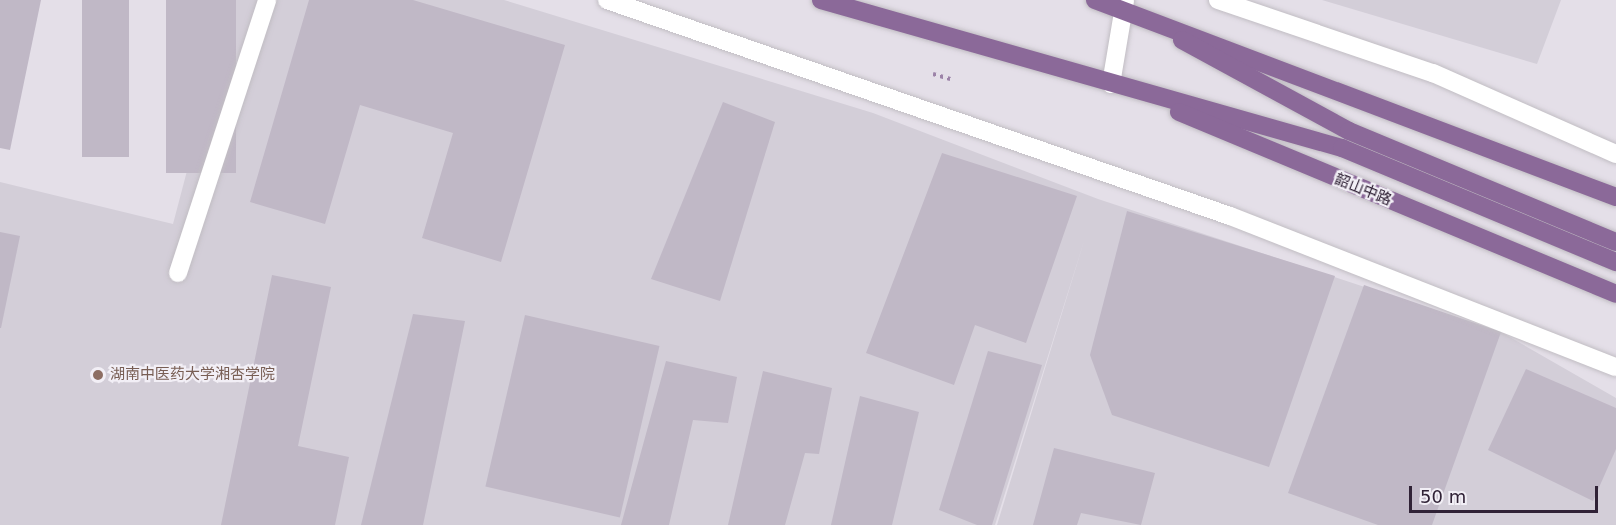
<!DOCTYPE html>
<html>
<head>
<meta charset="utf-8">
<style>
	body { margin:0 }
	#map { position:relative; width:1616px; height:525px; overflow:hidden; background:#e4dfe8; font-family:"DejaVu Sans","Noto Sans SC",sans-serif }
	div>[style] { position:absolute }
	.built>* { inset:0; background:#d3ced8 }
	.building>* { inset:0; background:#c0b8c6; transform-origin:0 0 }
	.path>* { height:4px; margin-top:-2px; transform-origin:0; background:repeating-linear-gradient(90deg,#9c83a8 0 3px,transparent 0 7.5px) }
	.roads { filter:drop-shadow(0 0 2px #c1bdc3) drop-shadow(0 0 2px #c1bdc3) }
	.minor>* { height:18px; margin:-9px; padding:0 9px; transform-origin:9px; border-radius:9px; background:#fff }
	.major>* { height:18px; margin:-9px; padding:0 9px; transform-origin:9px; border-radius:9px; background:#8b6999 }
	.dots>* { width:16px; height:16px; translate:-50% -50%; box-sizing:border-box; border:3px solid #f2eff6; border-radius:50% }
	span { translate:-50% -50%; white-space:nowrap; text-align:center; line-height:1.15; -webkit-text-stroke:4.5px #f2eff6; paint-order:stroke }
	.street-label { font-size:15px; color:#302236 }
	.education-label { font-size:15px; color:#785e54 }
	.left { translate:0 -50%; text-align:left }
	.scale { position:absolute; left:1409px; top:486px; width:189px; height:27px; box-sizing:border-box; border:3px solid #302236; border-top:0; padding-left:8px; font-size:18px; line-height:21px; white-space:nowrap; color:#302236; -webkit-text-stroke:4px #f2eff6; paint-order:stroke }
</style>
</head>
<body>
<div id="map">
	<div class="built">
		<div style="clip-path:polygon(232px 0,504px 0,873px 113px,1098px 199px,1501px 332px,1616px 398px,1616px 525px,997px 525px,1085px 238px,995px 525px,0 525px,0 182px,173px 224px)"></div>
		<div style="clip-path:polygon(1322px 0,1561px 0,1537px 64px)"></div>
	</div>
	<div class="building">
		<div style="clip-path:polygon(0 0,41px 0,10px 150px,0 148px)"></div>
		<div style="left:82px;top:0;width:47px;height:157px"></div>
		<div style="left:166px;top:0;width:70px;height:173px"></div>
		<div style="clip-path:polygon(309px 0,413px 0,565px 45px,501px 262px,422px 238px,453px 133px,360px 105px,325px 224px,250px 202px)"></div>
		<div style="clip-path:polygon(723px 102px,775px 122px,720px 301px,651px 279px)"></div>
		<div style="clip-path:polygon(942px 153px,1077px 196px,1026px 343px,975px 325px,954px 385px,866px 353px)"></div>
		<div style="clip-path:polygon(1127px 211px,1335px 276px,1269px 467px,1112px 415px,1090px 355px)"></div>
		<div style="clip-path:polygon(0 232px,20px 236px,1px 328px,0 328px)"></div>
		<div style="clip-path:polygon(272px 275px,331px 287px,298px 446px,349px 457px,335px 525px,221px 525px)"></div>
		<div style="clip-path:polygon(1364px 285px,1501px 332px,1432px 525px,1378px 525px,1288px 493px)"></div>
		<div style="clip-path:polygon(413px 314px,465px 321px,423px 525px,361px 525px)"></div>
		<div style="left:525px;top:315px;width:138px;height:176px;rotate:13deg"></div>
		<div style="clip-path:polygon(988px 351px,1042px 365px,992px 525px,977px 525px,939px 510px)"></div>
		<div style="clip-path:polygon(666px 361px,737px 377px,728px 423px,693px 420px,669px 525px,621px 525px)"></div>
		<div style="clip-path:polygon(1526px 369px,1616px 408px,1616px 449px,1593px 501px,1488px 450px)"></div>
		<div style="clip-path:polygon(763px 371px,832px 388px,819px 454px,805px 453px,785px 525px,728px 525px)"></div>
		<div style="clip-path:polygon(860px 396px,919px 412px,892px 525px,831px 525px)"></div>
		<div style="clip-path:polygon(1054px 448px,1155px 473px,1141px 525px,1081px 513px,1077px 525px,1033px 525px)"></div>
	</div>
	<div class="path">
		<div style="left:933px;top:74px;width:18px;rotate:16deg"></div>
	</div>
	<div class="roads">
		<div class="minor">
			<div style="left:607px;top:0;width:659px;rotate:19.12deg"></div>
			<div style="left:1230px;top:216px;width:414px;rotate:21.4deg"></div>
			<div style="left:1218px;top:0;width:227px;rotate:18.8deg"></div>
			<div style="left:1433px;top:73px;width:200px;rotate:23.9deg"></div>
			<div style="left:1111px;top:84px;width:85px;rotate:-80.5deg"></div>
			<div style="left:178px;top:273px;width:287px;rotate:-71.9deg"></div>
		</div>
		<div class="major">
			<div style="left:821px;top:0;width:542px;rotate:15.86deg"></div>
			<div style="left:1342px;top:148px;width:297px;rotate:22.6deg"></div>
			<div style="left:1095px;top:0;width:557px;rotate:20.71deg"></div>
			<div style="left:1182px;top:40px;width:190px;rotate:28.6deg"></div>
			<div style="left:1349px;top:131px;width:289px;rotate:22.6deg"></div>
			<div style="left:1179px;top:112px;width:473px;rotate:22.6deg"></div>
		</div>
	</div>
	<div class="dots">
		<div style="left:98px;top:375px;background:#8d6e63"></div>
	</div>
	<div class="street-label">
		<span style="left:1363px;top:190px;rotate:22deg">韶山中路</span>
	</div>
	<div class="education-label">
		<span class="left" style="left:110px;top:375px">湖南中医药大学湘杏学院</span>
	</div>
	<div class="scale">50 m</div>
</div>
</body>
</html>
